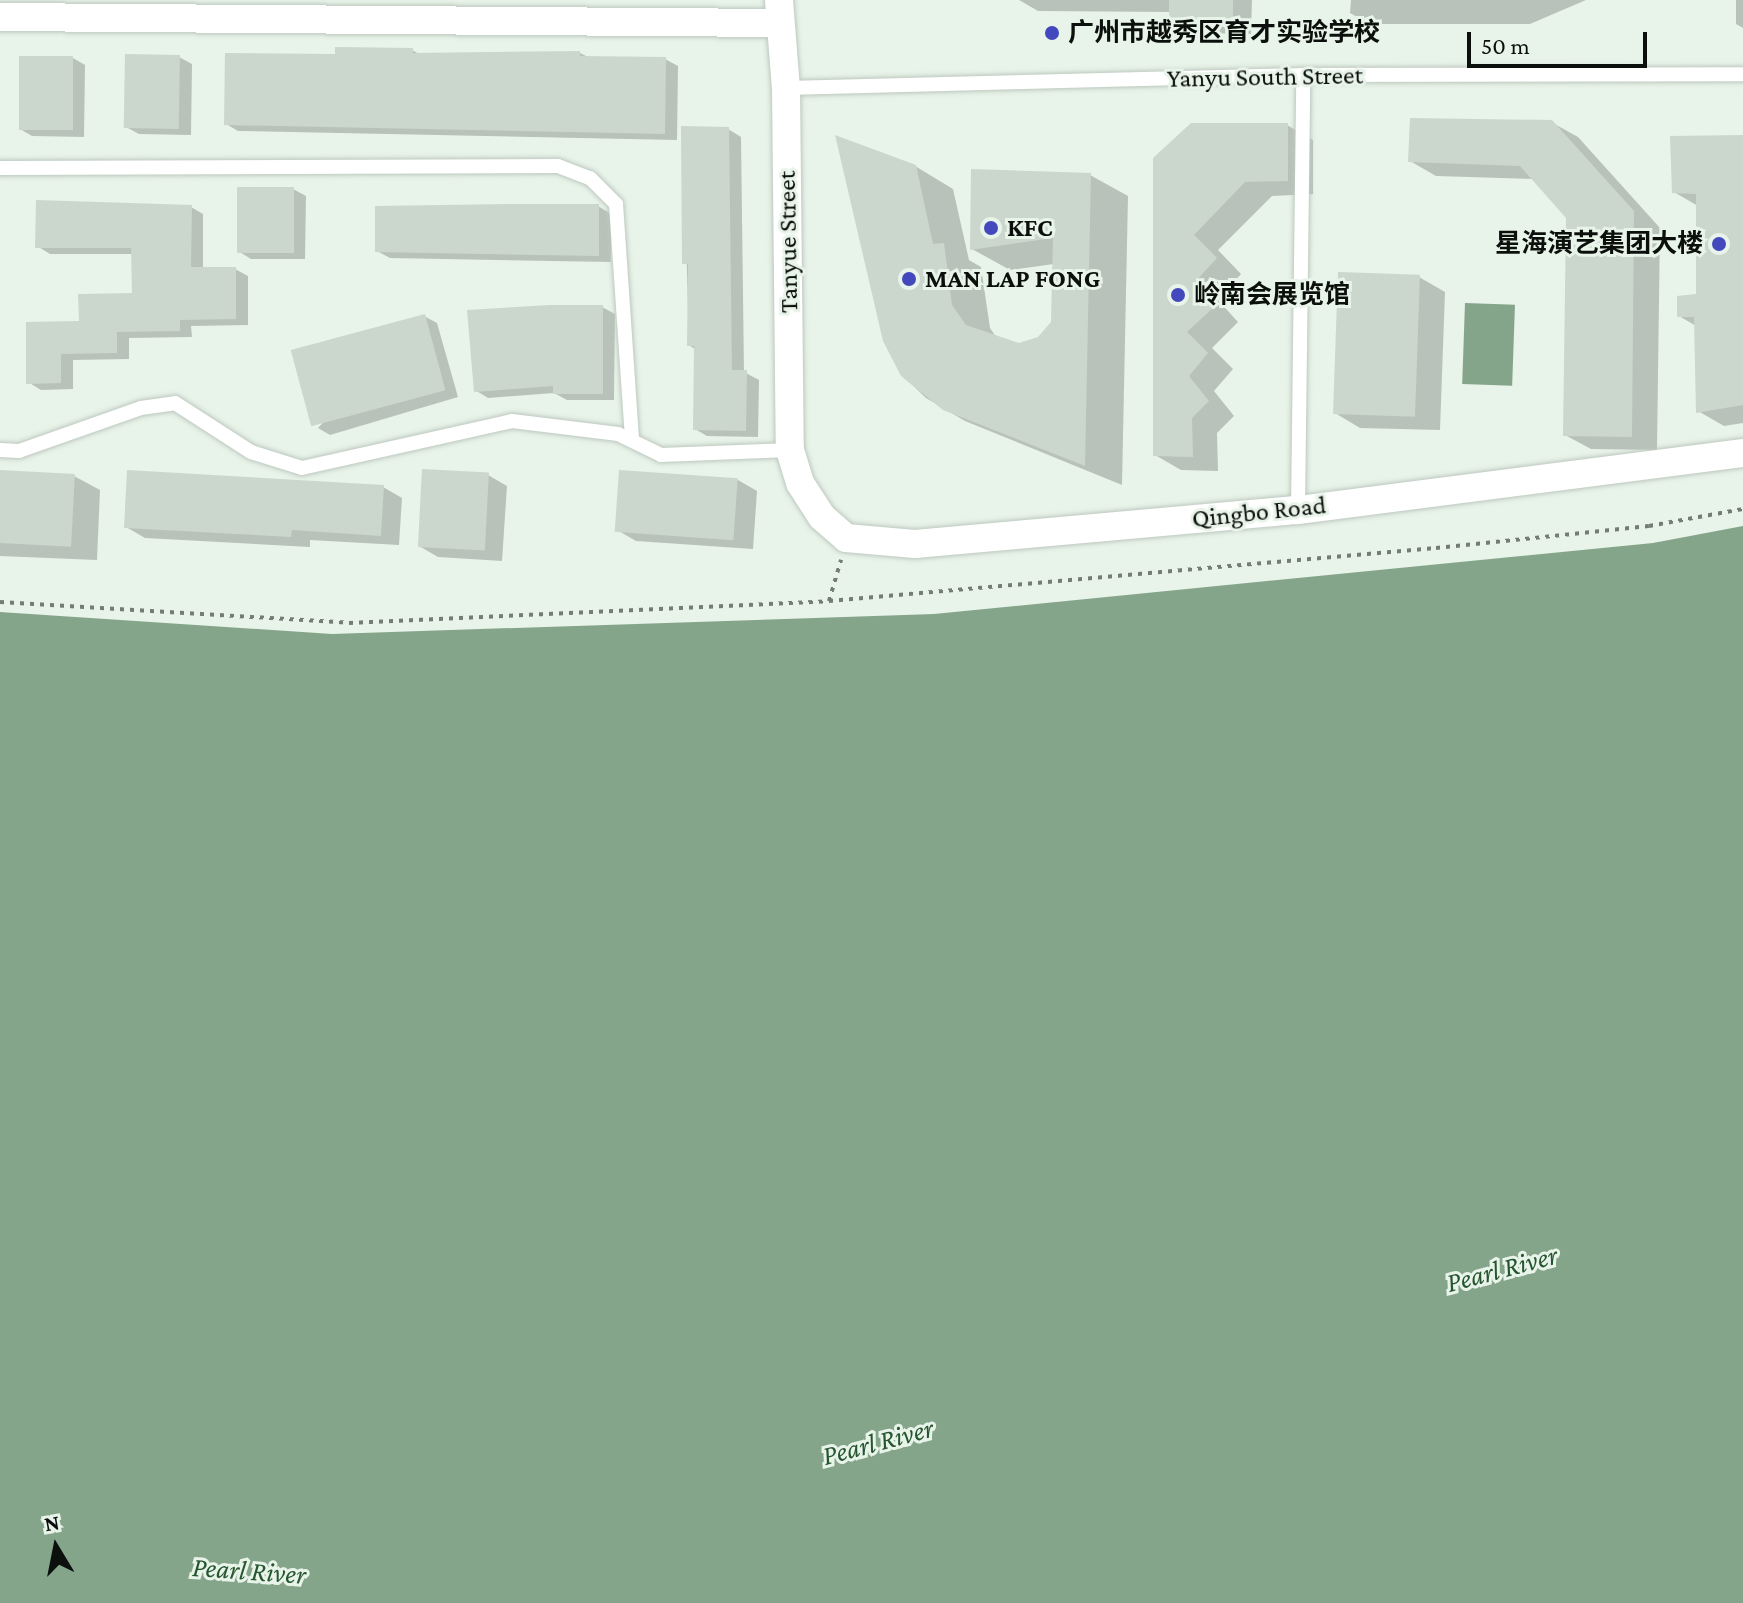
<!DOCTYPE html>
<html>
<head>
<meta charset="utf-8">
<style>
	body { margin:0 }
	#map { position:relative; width:1743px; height:1603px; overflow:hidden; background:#e8f3e9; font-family:"Crimson Pro","Noto Sans SC",serif }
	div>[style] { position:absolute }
	.water>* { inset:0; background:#85a58a; transform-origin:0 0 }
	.shadow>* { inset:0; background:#0003 }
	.building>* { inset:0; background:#cbd6cc; transform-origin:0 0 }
	.path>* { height:4px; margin-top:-2px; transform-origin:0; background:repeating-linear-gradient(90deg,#747c75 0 4px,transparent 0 10px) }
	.roads { filter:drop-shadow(0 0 2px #bdc8bf) drop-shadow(0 0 2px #bdc8bf) }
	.lane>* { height:14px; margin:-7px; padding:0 7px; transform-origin:7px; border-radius:7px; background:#fff }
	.street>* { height:28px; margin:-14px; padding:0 14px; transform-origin:14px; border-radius:14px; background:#fff }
	.dots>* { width:22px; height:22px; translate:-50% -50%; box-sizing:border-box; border:4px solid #e8f3e9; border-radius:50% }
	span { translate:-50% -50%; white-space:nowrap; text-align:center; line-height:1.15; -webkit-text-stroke:6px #e8f3e9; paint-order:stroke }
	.poi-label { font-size:26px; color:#0c100d; font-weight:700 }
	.left { translate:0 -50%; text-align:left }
	.right { translate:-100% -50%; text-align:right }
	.street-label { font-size:26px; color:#0c100d }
	.water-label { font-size:28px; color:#255630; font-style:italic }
	.north { position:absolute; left:16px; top:1507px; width:80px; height:80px; -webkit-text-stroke:6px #e8f3e9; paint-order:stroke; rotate:350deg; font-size:22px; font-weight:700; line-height:32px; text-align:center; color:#0c100d }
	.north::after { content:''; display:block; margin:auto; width:28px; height:36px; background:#0c100d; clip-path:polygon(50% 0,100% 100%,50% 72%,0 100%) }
	.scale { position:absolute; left:1467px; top:32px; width:180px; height:36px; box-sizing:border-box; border:4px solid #0c100d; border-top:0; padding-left:10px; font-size:24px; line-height:28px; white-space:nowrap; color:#0c100d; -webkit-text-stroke:6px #e8f3e9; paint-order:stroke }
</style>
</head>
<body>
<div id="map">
	<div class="water">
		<div style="left:1465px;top:303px;width:50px;height:81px;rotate:2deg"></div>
		<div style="clip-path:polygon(1743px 526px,1743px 1603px,0 1603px,0 612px,332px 634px,934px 614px,1653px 543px)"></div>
	</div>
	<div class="shadow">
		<div style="clip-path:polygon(1019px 0,1252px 0,1251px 34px,1189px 33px,1170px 22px,1171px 12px,1038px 11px)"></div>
		<div style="clip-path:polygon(1351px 0,1586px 0,1530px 24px,1370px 24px,1350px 13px)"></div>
		<div style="clip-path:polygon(1736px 0,1743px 0,1743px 28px,1736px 24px)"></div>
		<div style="clip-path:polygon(412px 50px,421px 55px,580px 53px,590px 58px,665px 59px,678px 66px,677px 140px,238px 131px,226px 124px,337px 57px)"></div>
		<div style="clip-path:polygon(179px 57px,192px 64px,191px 135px,139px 134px,126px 127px)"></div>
		<div style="clip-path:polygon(73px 58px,85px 65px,84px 137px,32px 136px,20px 129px)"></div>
		<div style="clip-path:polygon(1551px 122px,1578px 137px,1660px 228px,1657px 450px,1591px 449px,1565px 435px,1568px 217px,1535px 179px,1436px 176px,1410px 161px)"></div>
		<div style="clip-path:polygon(1287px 125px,1313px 140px,1313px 194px,1272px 196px,1218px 250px,1241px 274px,1218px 300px,1238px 322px,1212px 348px,1233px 369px,1214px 391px,1234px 416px,1217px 433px,1218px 471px,1181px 470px,1155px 455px,1155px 159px)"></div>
		<div style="clip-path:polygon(683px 129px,728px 129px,741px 137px,744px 372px,759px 380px,758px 437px,707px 436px,695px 429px,696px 350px,689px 345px)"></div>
		<div style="clip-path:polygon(1743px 137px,1743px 423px,1724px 426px,1698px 411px,1696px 326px,1679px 316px,1698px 296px,1698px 206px,1674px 192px)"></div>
		<div style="clip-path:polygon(915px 166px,953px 189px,969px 260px,981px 267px,990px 328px,996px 337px,1019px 345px,1039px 338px,1053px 323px,1054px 264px,1010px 270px,972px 249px,1090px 175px,1128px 196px,1122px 485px,965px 421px,926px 398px,902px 375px)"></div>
		<div style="clip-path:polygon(293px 189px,306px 196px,305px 259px,251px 259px,238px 251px)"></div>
		<div style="clip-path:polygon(598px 206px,611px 214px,611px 262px,390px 258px,377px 251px)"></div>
		<div style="clip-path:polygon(191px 207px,203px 214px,203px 269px,235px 269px,248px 276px,248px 325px,191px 326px,192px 337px,129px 338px,129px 359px,73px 360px,73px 389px,41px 390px,28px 382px,81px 323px,134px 295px,134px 254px,50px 254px,37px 246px)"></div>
		<div style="clip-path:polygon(1419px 277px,1445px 292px,1440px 430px,1360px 428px,1335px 413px)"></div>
		<div style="clip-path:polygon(602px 307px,615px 314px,614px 400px,567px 400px,554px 393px,488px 398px,475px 390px)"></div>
		<div style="clip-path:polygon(424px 316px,437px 323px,458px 397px,330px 435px,318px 428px)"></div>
		<div style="clip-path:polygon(0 472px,74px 476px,100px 490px,97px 560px,0 556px)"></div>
		<div style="clip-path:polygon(488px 475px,507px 486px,502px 561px,438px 557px,419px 546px)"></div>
		<div style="clip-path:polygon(738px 480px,757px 491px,753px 549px,636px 541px,617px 530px)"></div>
		<div style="clip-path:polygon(383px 487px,402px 498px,399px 545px,310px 540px,310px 547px,145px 538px,126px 527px)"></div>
	</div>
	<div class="building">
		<div style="left:1169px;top:0;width:64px;height:23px"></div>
		<div style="clip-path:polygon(335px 47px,413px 48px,413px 53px,580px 51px,580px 56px,666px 57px,665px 134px,224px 125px,225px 53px,335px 54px)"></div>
		<div style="left:125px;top:54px;width:55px;height:74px;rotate:1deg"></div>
		<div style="left:19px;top:56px;width:54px;height:74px"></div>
		<div style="clip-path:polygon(1410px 118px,1552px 120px,1634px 211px,1632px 437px,1563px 436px,1566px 218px,1520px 166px,1408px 162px)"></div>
		<div style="clip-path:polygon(1191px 123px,1288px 123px,1288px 181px,1245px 182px,1194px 235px,1217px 258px,1193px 284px,1214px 307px,1187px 332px,1208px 353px,1189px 376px,1209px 401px,1192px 418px,1193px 457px,1153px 456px,1153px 158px)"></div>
		<div style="clip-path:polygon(681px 126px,729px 127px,732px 370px,747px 370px,746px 431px,693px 430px,694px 346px,687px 346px,688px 264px,682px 264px)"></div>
		<div style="clip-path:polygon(835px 135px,916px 165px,933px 244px,944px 243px,952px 305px,966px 325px,1019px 343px,1038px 337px,1051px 322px,1053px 238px,970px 250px,971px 169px,1091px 173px,1085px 466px,943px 410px,901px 376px,883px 341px)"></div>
		<div style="clip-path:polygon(1743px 135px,1743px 405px,1696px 413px,1694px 317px,1677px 317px,1677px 296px,1696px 294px,1696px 194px,1672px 193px,1670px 136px)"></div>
		<div style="left:237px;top:187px;width:57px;height:66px"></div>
		<div style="clip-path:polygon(36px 200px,192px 205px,191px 267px,236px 267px,236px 319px,180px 320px,180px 331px,117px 332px,117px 353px,61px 354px,61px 383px,26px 384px,26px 322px,79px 321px,78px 294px,132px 293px,131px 248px,35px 248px)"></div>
		<div style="clip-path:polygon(511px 204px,599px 204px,599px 256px,375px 252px,375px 206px)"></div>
		<div style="left:1338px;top:272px;width:82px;height:142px;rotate:2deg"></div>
		<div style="clip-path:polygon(549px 305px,603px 305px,603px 394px,553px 394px,553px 386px,474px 392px,467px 310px)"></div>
		<div style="left:425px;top:314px;width:79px;height:139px;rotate:75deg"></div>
		<div style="left:422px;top:469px;width:67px;height:78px;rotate:3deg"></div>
		<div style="left:0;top:470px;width:75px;height:73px;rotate:3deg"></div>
		<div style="clip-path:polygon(127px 470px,384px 485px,381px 536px,292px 530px,291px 537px,124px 528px)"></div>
		<div style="left:619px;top:470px;width:119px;height:62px;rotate:4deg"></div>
	</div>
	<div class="path">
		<div style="left:829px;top:601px;width:609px;rotate:-4.99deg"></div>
		<div style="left:1436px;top:548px;width:214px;rotate:-5.9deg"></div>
		<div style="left:1649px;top:526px;width:96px;rotate:-10.3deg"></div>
		<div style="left:0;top:602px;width:350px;rotate:3.4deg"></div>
		<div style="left:349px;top:623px;width:481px;rotate:-2.6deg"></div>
		<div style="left:829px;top:601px;width:43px;rotate:-73.7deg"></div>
	</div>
	<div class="roads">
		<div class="lane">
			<div style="left:786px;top:88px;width:517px;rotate:-1.44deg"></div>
			<div style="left:1303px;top:75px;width:440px;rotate:-0.1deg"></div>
			<div style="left:0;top:168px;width:558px;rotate:-0.21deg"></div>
			<div style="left:558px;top:166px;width:34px;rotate:21deg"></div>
			<div style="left:590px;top:178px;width:37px;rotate:45deg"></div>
			<div style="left:616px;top:204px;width:236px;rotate:86.1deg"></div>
			<div style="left:0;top:450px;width:19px;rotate:3deg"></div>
			<div style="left:19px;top:451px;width:129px;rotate:-19.4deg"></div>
			<div style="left:141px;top:408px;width:34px;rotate:-8deg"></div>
			<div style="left:175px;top:403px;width:90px;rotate:32.8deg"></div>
			<div style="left:251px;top:452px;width:53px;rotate:17.4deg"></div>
			<div style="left:302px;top:468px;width:215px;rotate:-12.6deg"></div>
			<div style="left:512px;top:421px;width:107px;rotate:7deg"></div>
			<div style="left:618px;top:434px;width:48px;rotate:26deg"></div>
			<div style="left:661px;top:455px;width:129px;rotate:-2.2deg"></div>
			<div style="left:1298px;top:510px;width:435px;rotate:-89.3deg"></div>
		</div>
		<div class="street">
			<div style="left:779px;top:0;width:88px;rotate:85.5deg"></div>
			<div style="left:786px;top:88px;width:362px;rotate:89.4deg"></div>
			<div style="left:790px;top:450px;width:34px;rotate:73deg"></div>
			<div style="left:800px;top:483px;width:40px;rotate:57.1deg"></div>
			<div style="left:822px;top:517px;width:32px;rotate:41deg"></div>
			<div style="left:846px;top:538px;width:69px;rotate:5deg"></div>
			<div style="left:915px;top:544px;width:385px;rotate:-5.1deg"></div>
			<div style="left:1298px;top:510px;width:449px;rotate:-7.3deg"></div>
			<div style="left:0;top:17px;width:779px;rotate:0.44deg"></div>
		</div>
	</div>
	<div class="dots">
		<div style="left:1052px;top:33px;background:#4348bd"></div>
		<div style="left:991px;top:228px;background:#4348bd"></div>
		<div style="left:1719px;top:244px;background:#4348bd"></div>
		<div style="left:909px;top:279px;background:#4348bd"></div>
		<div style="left:1178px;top:295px;background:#4348bd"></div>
	</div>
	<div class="poi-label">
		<span class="left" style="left:1068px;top:33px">广州市越秀区育才实验学校</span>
		<span class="left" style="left:1007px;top:228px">KFC</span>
		<span class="right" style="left:1703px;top:244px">星海演艺集团大楼</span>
		<span class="left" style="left:925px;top:279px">MAN LAP FONG</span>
		<span class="left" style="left:1194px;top:295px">岭南会展览馆</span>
	</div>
	<div class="street-label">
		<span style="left:1265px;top:77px;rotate:-1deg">Yanyu South Street</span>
		<span style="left:788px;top:242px;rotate:-91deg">Tanyue Street</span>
		<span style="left:1259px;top:512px;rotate:-6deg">Qingbo Road</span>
	</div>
	<div class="water-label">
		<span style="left:1502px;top:1269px;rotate:-15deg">Pearl River</span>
		<span style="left:878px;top:1442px;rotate:-15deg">Pearl River</span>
		<span style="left:249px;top:1571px;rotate:4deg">Pearl River</span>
	</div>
	<div class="north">N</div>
	<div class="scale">50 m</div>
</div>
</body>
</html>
